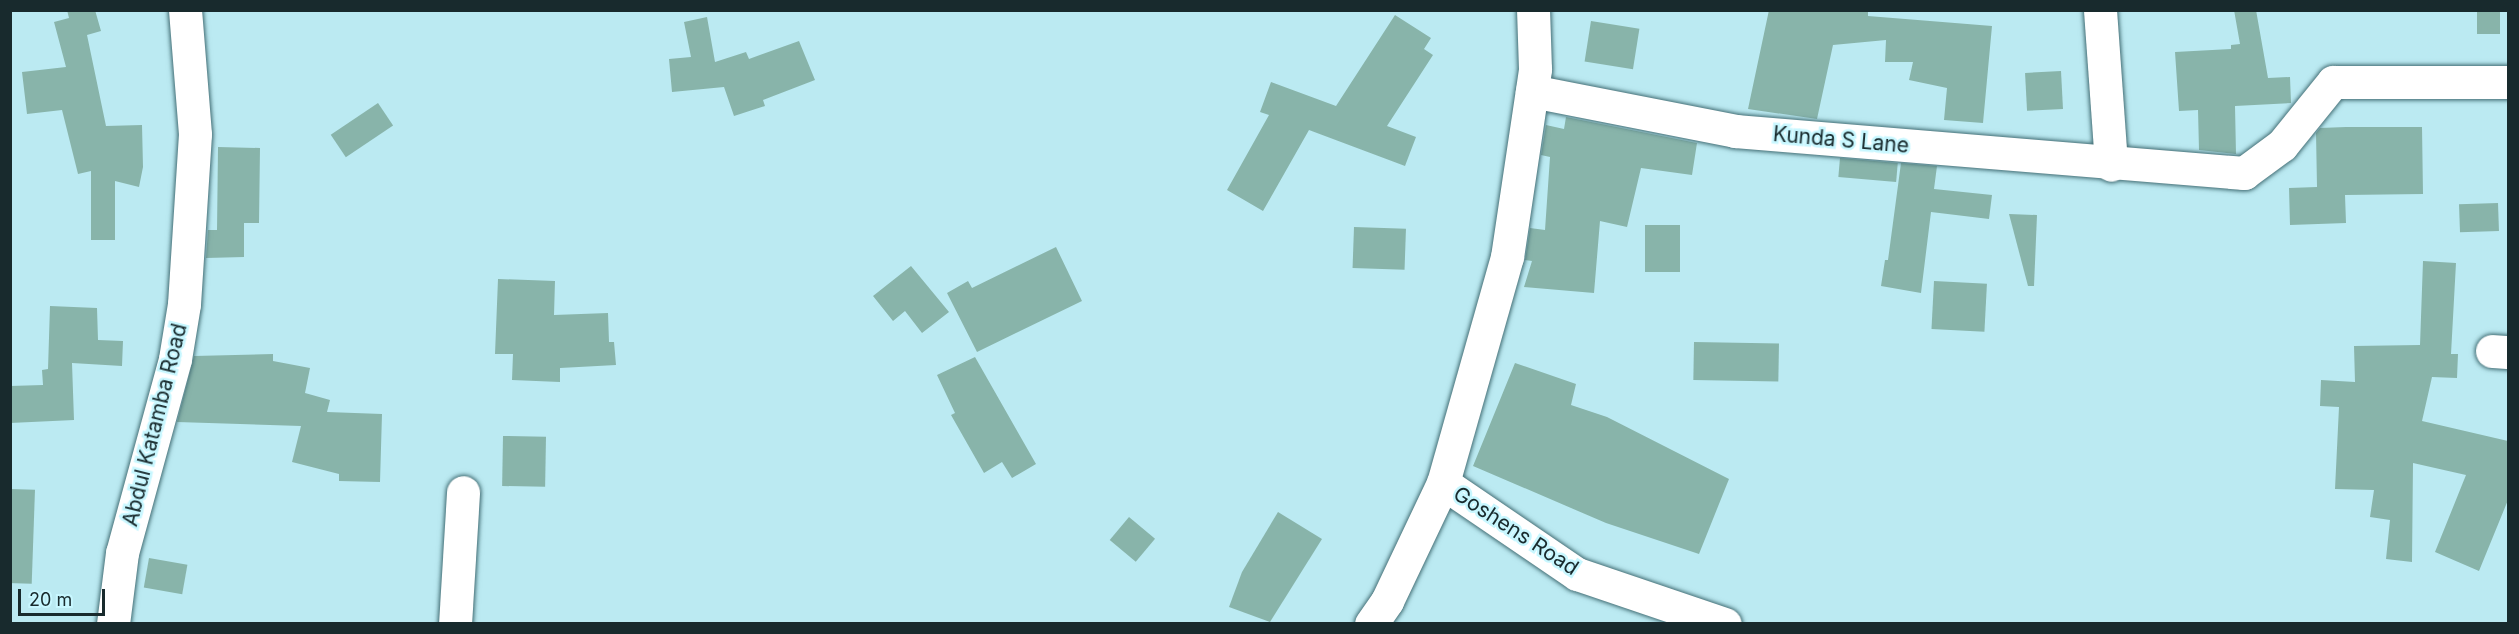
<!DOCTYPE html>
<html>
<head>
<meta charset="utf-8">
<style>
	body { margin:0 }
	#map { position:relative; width:2519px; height:634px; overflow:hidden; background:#bbeaf2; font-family:Inter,sans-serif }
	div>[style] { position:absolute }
	.building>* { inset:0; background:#88b4aa; transform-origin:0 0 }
	.roads { filter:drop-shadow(0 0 2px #446f76) drop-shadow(0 0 2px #446f76) }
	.minor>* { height:33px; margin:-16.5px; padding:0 16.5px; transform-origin:16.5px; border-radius:16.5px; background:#fff }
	span { translate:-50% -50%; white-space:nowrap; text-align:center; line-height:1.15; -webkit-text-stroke:5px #c8f7ff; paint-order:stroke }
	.street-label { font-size:21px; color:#182a2d }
	.frame { position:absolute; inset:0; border:12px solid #182a2d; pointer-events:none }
	.scale { position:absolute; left:18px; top:589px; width:87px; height:27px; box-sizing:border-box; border:3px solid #182a2d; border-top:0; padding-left:8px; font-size:18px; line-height:21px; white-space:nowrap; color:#182a2d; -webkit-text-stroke:4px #c8f7ff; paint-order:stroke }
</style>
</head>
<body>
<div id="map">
	<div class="building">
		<div style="clip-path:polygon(67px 10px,95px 10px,101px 31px,87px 35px,106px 126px,142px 125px,143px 167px,139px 187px,115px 181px,115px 240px,91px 240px,91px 171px,78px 174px,62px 110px,27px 114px,22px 72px,66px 67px,54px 22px,69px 18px)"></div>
		<div style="clip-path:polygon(1769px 10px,1868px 10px,1868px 16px,1992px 26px,1983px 123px,1944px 120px,1947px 88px,1909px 80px,1913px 62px,1885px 62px,1886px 40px,1833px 45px,1817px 119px,1748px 109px)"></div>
		<div style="clip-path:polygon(2234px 10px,2256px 10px,2268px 78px,2290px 77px,2291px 103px,2235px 106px,2236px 154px,2199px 150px,2198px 110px,2179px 111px,2175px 52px,2231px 49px,2231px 45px,2240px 44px)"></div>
		<div style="left:2477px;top:10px;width:23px;height:24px"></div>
		<div style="clip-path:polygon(1395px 15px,1431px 38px,1424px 49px,1433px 55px,1387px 126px,1416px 137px,1405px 166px,1309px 130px,1263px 211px,1227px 190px,1269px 115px,1260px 112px,1271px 82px,1336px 106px)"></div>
		<div style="clip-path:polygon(707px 17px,715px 62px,746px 52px,749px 59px,799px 41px,815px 80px,763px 100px,765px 106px,734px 116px,724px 87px,672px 92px,669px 59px,691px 57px,684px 22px)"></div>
		<div style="left:1591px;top:21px;width:49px;height:41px;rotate:9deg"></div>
		<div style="left:2061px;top:71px;width:38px;height:36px;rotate:87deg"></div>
		<div style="left:378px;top:103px;width:27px;height:57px;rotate:56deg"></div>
		<div style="clip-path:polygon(1566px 117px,1697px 143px,1692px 175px,1641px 168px,1627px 227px,1600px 221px,1594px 293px,1524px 287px,1532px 261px,1525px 260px,1530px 228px,1545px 230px,1550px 157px,1541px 155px,1546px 125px,1564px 129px)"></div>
		<div style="clip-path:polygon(2346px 127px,2422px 127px,2423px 194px,2345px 195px,2346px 223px,2290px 225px,2289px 188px,2317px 187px,2316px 133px,2320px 128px)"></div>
		<div style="clip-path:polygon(218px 147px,260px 148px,259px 223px,244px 223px,244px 257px,206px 258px,208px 230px,217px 230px)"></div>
		<div style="left:1840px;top:158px;width:58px;height:19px;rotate:5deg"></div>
		<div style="clip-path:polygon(1901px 163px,1937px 166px,1934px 189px,1992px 195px,1989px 219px,1931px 212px,1921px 293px,1881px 286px,1885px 260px,1888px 260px)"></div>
		<div style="left:2498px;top:203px;width:28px;height:39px;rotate:88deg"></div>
		<div style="clip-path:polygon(2009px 214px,2037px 215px,2034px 286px,2028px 286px)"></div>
		<div style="left:1645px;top:225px;width:35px;height:47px"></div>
		<div style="left:1354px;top:227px;width:52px;height:41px;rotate:2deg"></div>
		<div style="clip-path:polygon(1056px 247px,1082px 301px,977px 352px,947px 293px,968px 281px,972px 288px)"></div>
		<div style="clip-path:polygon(2423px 261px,2456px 263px,2451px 354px,2458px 354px,2457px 378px,2432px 377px,2422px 421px,2508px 441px,2508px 500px,2479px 571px,2435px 552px,2466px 475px,2413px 463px,2412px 562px,2386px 559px,2390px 520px,2370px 517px,2374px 490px,2335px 489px,2339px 407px,2320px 406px,2321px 380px,2355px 382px,2354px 346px,2420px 345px)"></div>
		<div style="clip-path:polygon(911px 266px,949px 312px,922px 333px,905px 311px,893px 321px,873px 296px)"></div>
		<div style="clip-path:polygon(498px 279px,555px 281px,554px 315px,608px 313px,609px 342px,614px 342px,616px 365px,560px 368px,560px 382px,512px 380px,513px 354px,495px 354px)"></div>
		<div style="left:1934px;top:281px;width:53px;height:48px;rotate:3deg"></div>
		<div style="clip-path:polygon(50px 306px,97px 308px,98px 340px,123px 341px,122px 366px,72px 363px,74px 420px,10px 423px,10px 386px,43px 385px,42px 370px,48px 369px)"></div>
		<div style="left:1694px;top:342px;width:85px;height:38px;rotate:1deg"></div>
		<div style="clip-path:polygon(273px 354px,273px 361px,310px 368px,305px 393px,330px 400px,327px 412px,382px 414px,380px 482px,339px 481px,339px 474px,292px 462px,301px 426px,177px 422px,194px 356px)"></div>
		<div style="clip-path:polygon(975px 357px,1036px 464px,1012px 478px,1002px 462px,984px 473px,951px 415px,955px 413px,937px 375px)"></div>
		<div style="clip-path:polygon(1515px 363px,1576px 384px,1571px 405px,1607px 417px,1729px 479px,1699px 554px,1606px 523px,1473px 466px)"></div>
		<div style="left:503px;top:436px;width:43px;height:50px;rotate:1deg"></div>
		<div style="left:10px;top:489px;width:25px;height:94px;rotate:2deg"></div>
		<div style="clip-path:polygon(1278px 512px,1322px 539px,1270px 622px,1229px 607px,1242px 572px)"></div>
		<div style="left:1129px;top:517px;width:34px;height:30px;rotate:40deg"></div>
		<div style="left:149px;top:558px;width:39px;height:30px;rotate:10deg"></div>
	</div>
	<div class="roads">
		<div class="minor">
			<div style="left:2100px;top:10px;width:155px;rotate:85.9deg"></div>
			<div style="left:1532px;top:91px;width:207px;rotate:11.1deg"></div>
			<div style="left:1735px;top:131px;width:511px;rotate:4.72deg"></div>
			<div style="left:2244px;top:173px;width:47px;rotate:-36.4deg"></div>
			<div style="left:2282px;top:145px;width:81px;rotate:-51deg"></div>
			<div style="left:2333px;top:82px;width:175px"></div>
			<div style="left:2492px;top:351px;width:16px;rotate:4deg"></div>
			<div style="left:1443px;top:483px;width:162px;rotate:34.2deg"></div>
			<div style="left:1577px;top:574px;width:156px;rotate:18.7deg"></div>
			<div style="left:113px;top:624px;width:72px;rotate:-82.8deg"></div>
			<div style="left:122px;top:553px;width:201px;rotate:-74.7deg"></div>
			<div style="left:175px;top:359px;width:56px;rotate:-80.7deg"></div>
			<div style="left:184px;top:304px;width:170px;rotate:-86.3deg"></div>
			<div style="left:195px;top:134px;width:124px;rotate:-94.6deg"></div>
			<div style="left:455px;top:624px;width:132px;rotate:-86.5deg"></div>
			<div style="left:1371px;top:624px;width:28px;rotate:-55deg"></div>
			<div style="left:1387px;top:601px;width:131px;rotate:-64.6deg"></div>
			<div style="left:1443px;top:483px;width:235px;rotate:-74.2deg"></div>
			<div style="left:1507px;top:257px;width:190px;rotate:-81.5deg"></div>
			<div style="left:1535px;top:69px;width:59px;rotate:-91.9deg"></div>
		</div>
	</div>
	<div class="street-label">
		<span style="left:1841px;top:140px;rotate:5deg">Kunda S Lane</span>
		<span style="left:155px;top:425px;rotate:-76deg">Abdul Katamba Road</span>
		<span style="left:1516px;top:531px;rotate:33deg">Goshens Road</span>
	</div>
	<div class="frame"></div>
	<div class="scale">20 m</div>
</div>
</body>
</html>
